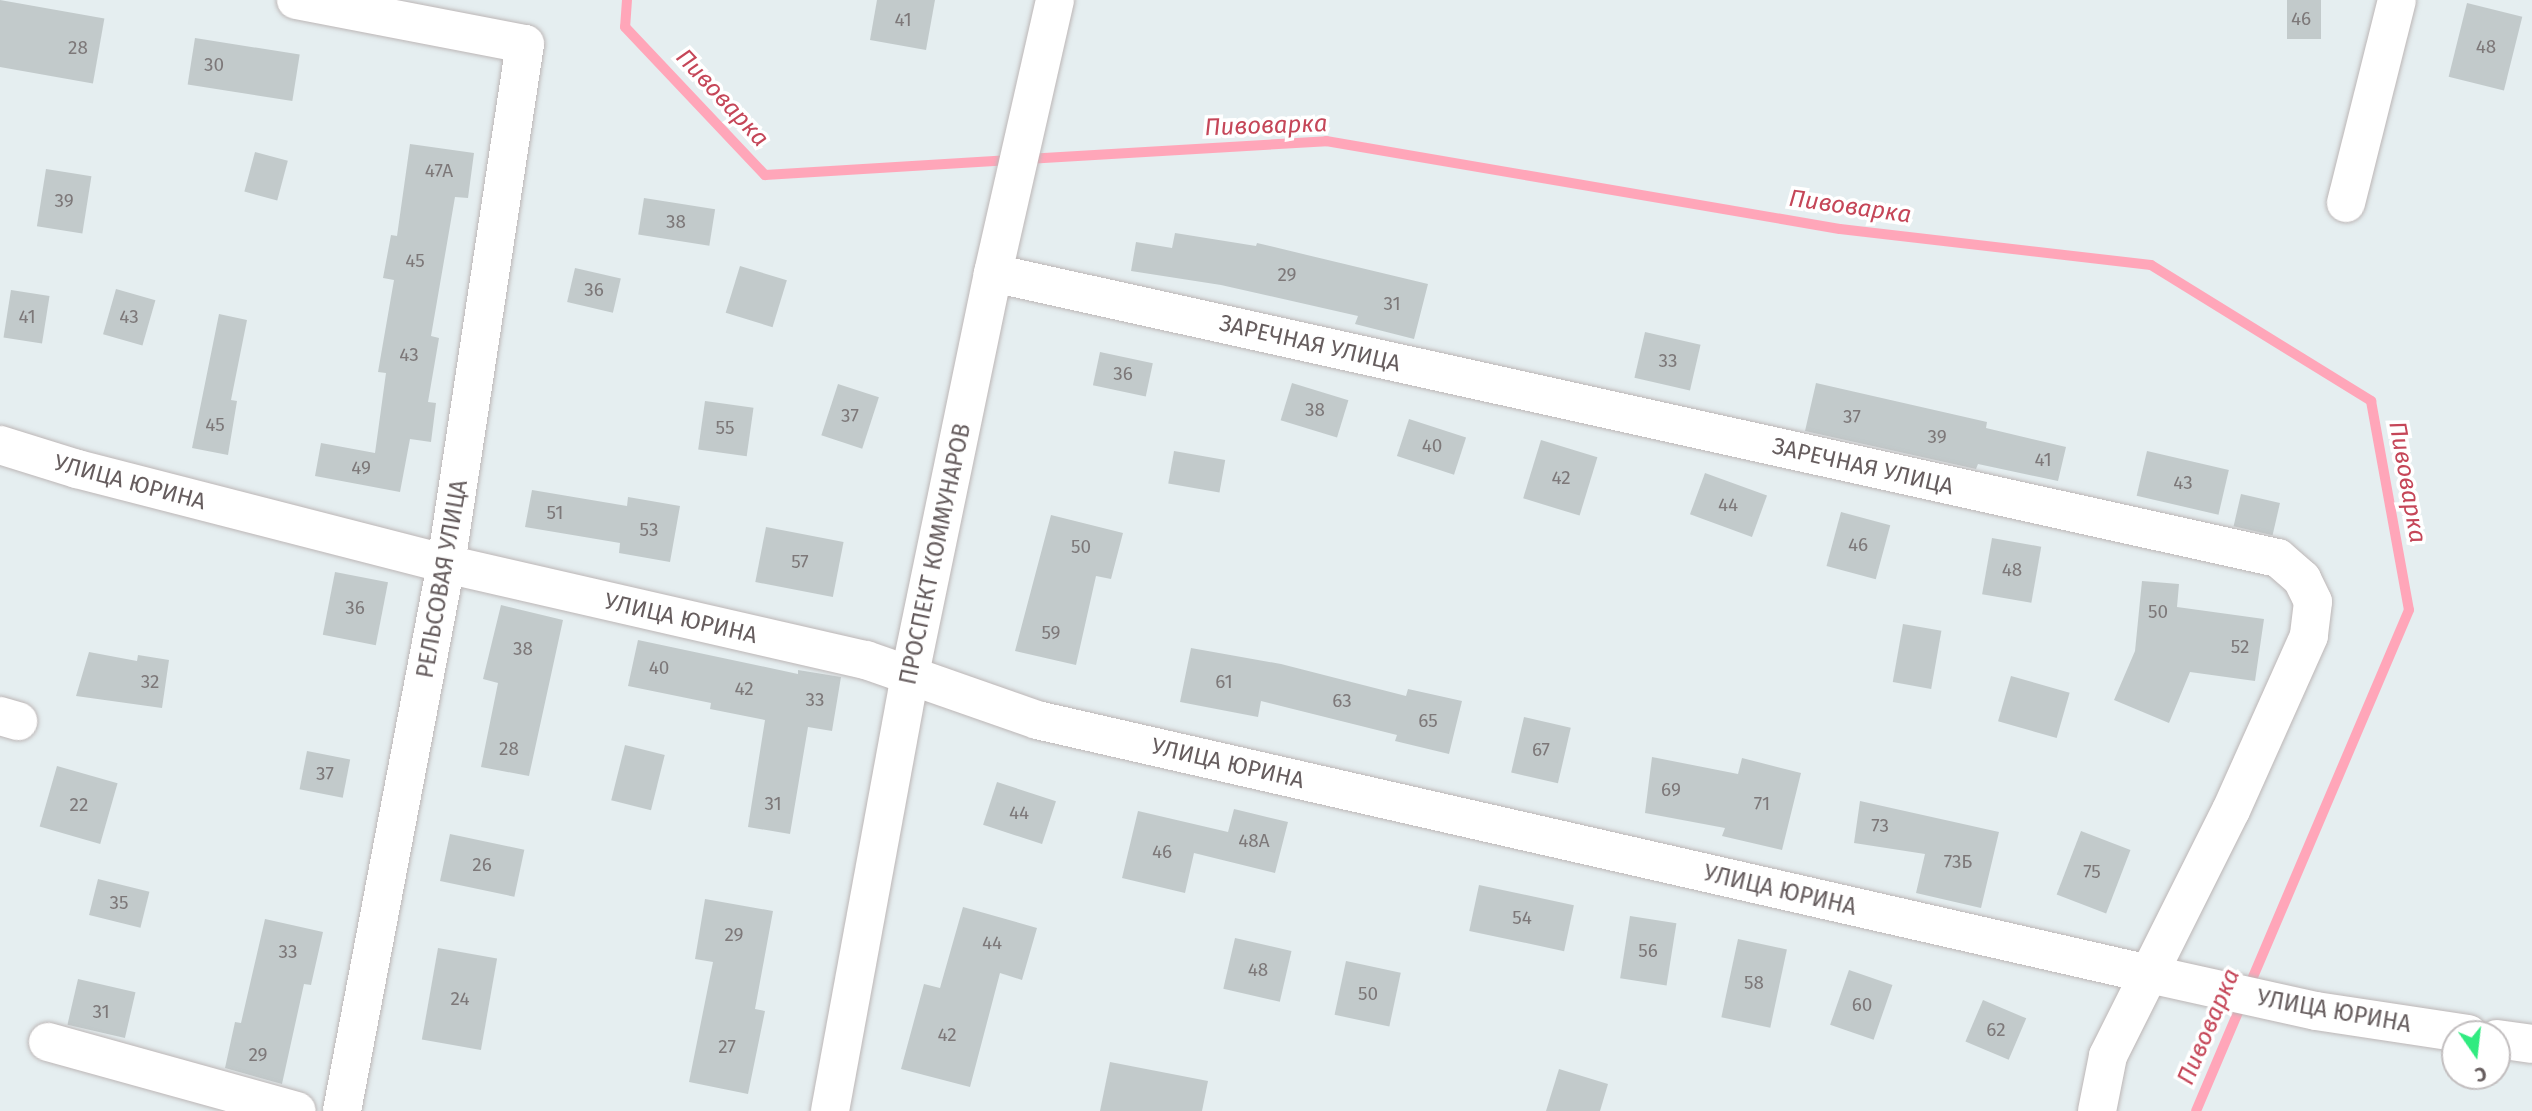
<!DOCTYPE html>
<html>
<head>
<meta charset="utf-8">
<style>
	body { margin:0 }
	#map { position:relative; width:2532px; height:1111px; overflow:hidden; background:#e5eef0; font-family:"Fira Sans",sans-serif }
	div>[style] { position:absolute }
	.stream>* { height:10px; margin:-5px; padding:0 5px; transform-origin:5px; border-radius:5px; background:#ffa6b9 }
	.building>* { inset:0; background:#c2cacb; transform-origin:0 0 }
	.roads { filter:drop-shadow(0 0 2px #bcb6b6) drop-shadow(0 0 2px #bcb6b6) }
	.minor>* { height:38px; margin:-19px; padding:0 19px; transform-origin:19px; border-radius:19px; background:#fff }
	span { translate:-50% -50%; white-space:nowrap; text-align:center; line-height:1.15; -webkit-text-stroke:7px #fff; paint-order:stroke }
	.number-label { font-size:19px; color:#7d7879 }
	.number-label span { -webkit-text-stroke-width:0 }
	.street-label { font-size:23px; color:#665d5e }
	.water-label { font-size:24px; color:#c54658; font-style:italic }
	.north { position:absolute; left:2441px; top:1020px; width:70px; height:70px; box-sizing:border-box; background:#fff; border:2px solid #c2bebf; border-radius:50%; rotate:166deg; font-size:19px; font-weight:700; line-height:28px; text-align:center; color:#665d5e }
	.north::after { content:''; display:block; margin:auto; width:24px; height:32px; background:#30eb80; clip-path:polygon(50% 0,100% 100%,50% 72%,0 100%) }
</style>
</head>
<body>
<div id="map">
	<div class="stream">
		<div style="left:627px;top:0;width:27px;rotate:94deg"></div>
		<div style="left:625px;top:27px;width:204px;rotate:46.6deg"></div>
		<div style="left:765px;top:175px;width:246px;rotate:-3.5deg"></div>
		<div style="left:1027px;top:159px;width:300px;rotate:-3.4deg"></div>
		<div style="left:1326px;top:141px;width:521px;rotate:9.72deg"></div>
		<div style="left:1840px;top:229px;width:313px;rotate:6.6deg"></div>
		<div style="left:2151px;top:265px;width:259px;rotate:31.7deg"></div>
		<div style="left:2371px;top:401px;width:212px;rotate:79.7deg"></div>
		<div style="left:2409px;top:610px;width:544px;rotate:113.03deg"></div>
	</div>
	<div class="building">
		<div style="left:0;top:0;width:106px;height:66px;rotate:10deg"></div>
		<div style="clip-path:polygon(877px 0,935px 0,926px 50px,870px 40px)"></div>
		<div style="left:2287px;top:0;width:34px;height:39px"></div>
		<div style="left:2467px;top:3px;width:57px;height:76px;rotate:14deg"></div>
		<div style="left:195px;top:38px;width:106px;height:47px;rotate:9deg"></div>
		<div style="clip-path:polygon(410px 144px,474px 153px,468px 198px,455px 197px,431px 336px,439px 338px,428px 402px,436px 403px,431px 442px,410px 439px,400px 492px,315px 476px,321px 443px,375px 453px,386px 373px,378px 372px,394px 280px,383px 278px,391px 235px,397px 236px)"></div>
		<div style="left:255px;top:152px;width:34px;height:41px;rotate:15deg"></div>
		<div style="left:46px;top:169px;width:46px;height:58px;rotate:9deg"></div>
		<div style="left:644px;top:198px;width:72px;height:37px;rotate:9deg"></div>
		<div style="clip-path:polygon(1175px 233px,1256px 246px,1257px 243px,1428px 284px,1414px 339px,1355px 324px,1358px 316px,1221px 285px,1131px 271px,1136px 242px,1172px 248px)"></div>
		<div style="left:740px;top:266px;width:49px;height:49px;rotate:17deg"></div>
		<div style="left:575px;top:268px;width:47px;height:35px;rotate:13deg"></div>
		<div style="left:116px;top:289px;width:41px;height:47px;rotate:16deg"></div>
		<div style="left:11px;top:290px;width:39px;height:48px;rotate:9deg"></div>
		<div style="clip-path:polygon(219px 314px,247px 320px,231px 400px,237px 401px,228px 455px,192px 448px)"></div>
		<div style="left:1645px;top:332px;width:57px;height:47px;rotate:13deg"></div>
		<div style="left:1100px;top:352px;width:54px;height:34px;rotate:12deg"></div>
		<div style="left:1292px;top:383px;width:59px;height:39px;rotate:17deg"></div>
		<div style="clip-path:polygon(1816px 383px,1987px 422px,1986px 428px,2066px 447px,2058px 481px,1978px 464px,1976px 469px,1805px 431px)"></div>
		<div style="left:838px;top:384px;width:43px;height:54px;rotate:18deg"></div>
		<div style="left:705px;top:401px;width:49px;height:49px;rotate:8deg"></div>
		<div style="left:1409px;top:419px;width:60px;height:39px;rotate:18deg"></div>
		<div style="left:1541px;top:440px;width:59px;height:61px;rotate:17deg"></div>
		<div style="left:1174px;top:451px;width:52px;height:33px;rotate:10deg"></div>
		<div style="left:2147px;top:451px;width:84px;height:46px;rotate:13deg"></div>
		<div style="left:1705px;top:473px;width:66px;height:44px;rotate:20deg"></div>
		<div style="clip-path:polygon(532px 490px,627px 506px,628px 497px,680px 506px,670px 562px,619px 553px,620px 543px,525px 527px)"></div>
		<div style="left:2241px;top:494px;width:40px;height:33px;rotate:13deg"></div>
		<div style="left:1841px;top:512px;width:51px;height:56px;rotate:15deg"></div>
		<div style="clip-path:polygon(1051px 515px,1123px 533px,1111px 579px,1096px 576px,1076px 665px,1015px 651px)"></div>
		<div style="left:766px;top:527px;width:79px;height:56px;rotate:11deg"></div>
		<div style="left:1992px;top:538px;width:50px;height:57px;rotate:10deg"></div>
		<div style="left:335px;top:572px;width:54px;height:64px;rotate:11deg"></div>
		<div style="clip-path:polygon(2142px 581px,2179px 584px,2177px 607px,2264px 619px,2255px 681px,2190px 672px,2169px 723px,2114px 700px,2135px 651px)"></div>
		<div style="clip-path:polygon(501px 605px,563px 620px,529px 776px,481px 767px,498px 683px,483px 679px)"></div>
		<div style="left:1903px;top:624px;width:39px;height:59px;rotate:10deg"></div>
		<div style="clip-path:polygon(638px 640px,798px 674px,798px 670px,841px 677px,832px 731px,808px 727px,790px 834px,748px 827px,765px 720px,710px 709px,711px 703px,628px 686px)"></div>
		<div style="clip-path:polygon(1191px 648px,1281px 664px,1406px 696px,1408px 689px,1462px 701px,1449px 754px,1395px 741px,1397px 735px,1261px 701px,1258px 717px,1180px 702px)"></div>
		<div style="clip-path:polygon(89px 652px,137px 661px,138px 655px,169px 660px,162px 708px,76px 696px)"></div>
		<div style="left:2011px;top:676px;width:61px;height:47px;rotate:16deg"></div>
		<div style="left:1524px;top:717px;width:48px;height:57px;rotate:13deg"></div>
		<div style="left:625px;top:745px;width:41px;height:57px;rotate:14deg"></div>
		<div style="left:307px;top:751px;width:44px;height:39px;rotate:11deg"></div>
		<div style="clip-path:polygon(1652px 757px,1738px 774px,1742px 758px,1801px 773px,1782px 850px,1722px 836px,1725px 828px,1645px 813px)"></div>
		<div style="left:57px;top:766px;width:63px;height:63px;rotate:16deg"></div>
		<div style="left:997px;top:782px;width:62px;height:45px;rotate:18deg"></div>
		<div style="clip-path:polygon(1860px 801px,1999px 832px,1981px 908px,1916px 893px,1925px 854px,1854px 843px)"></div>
		<div style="clip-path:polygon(1234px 809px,1288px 822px,1275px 873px,1194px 853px,1185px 893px,1122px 878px,1138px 811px,1228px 832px)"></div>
		<div style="left:2081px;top:831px;width:53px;height:68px;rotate:21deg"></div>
		<div style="left:450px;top:834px;width:76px;height:48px;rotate:12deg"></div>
		<div style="left:98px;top:879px;width:53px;height:37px;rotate:14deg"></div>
		<div style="left:1479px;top:885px;width:97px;height:47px;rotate:12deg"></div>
		<div style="clip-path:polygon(705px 899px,773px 911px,755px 1009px,765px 1011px,748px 1094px,689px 1082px,713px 962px,695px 959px)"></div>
		<div style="clip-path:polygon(963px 907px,1037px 928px,1022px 980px,1000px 973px,970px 1087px,901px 1069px,924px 984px,940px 988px)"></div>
		<div style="left:1630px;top:916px;width:47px;height:63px;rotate:9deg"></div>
		<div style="clip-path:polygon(265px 919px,323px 932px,311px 985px,304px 984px,282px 1084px,225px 1068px,235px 1022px,241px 1023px)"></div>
		<div style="left:1235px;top:938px;width:58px;height:52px;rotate:13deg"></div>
		<div style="left:1738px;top:939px;width:50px;height:80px;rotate:12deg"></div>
		<div style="left:438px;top:948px;width:60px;height:93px;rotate:10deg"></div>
		<div style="left:1346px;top:961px;width:56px;height:55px;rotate:12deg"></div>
		<div style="left:1849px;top:970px;width:46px;height:58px;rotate:19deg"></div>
		<div style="left:78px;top:979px;width:59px;height:47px;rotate:13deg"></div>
		<div style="left:1983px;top:1000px;width:47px;height:45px;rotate:23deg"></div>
		<div style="clip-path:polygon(1110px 1062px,1208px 1081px,1202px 1111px,1100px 1111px)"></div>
		<div style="clip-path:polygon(1559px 1069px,1608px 1084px,1600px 1111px,1546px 1111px)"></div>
	</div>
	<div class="roads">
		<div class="minor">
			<div style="left:296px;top:0;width:233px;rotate:10.9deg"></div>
			<div style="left:525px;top:44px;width:526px;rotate:98.64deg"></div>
			<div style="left:446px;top:564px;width:557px;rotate:100.77deg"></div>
			<div style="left:2346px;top:203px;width:209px;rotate:-75.9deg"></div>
			<div style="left:993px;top:273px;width:1316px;rotate:12.51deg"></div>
			<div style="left:2278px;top:558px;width:32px;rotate:41deg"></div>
			<div style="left:2302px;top:579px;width:25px;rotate:64deg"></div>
			<div style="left:2313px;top:602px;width:34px;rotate:97deg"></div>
			<div style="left:2309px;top:636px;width:191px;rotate:114.1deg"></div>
			<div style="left:2231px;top:810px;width:275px;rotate:116.6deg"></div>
			<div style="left:2108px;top:1056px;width:56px;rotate:101.3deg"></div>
			<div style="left:0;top:445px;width:81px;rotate:17.3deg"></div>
			<div style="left:77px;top:469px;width:381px;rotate:14.4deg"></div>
			<div style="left:446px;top:564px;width:431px;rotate:12.9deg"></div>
			<div style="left:866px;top:660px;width:181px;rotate:19.3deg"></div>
			<div style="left:1037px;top:720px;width:1141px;rotate:12.87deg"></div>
			<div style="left:2149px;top:974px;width:171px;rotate:12.5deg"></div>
			<div style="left:2316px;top:1011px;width:154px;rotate:8.6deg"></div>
			<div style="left:0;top:716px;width:19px;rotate:16deg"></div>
			<div style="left:2497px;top:1039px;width:35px;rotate:8deg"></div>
			<div style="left:48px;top:1042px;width:258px;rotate:15.5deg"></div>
			<div style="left:830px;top:1111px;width:444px;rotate:-79.6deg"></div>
			<div style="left:910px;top:674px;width:409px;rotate:-78.3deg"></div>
			<div style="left:993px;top:273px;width:280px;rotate:-77.2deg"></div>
		</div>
	</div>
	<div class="number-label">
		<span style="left:2301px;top:19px">46</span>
		<span style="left:903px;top:20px">41</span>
		<span style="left:2486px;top:47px">48</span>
		<span style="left:78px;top:48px">28</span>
		<span style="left:214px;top:65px">30</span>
		<span style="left:439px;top:171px">47А</span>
		<span style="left:64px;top:201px">39</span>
		<span style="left:676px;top:222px">38</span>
		<span style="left:415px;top:261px">45</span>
		<span style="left:1287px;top:275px">29</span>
		<span style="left:594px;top:290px">36</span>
		<span style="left:1392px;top:304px">31</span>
		<span style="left:27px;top:317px">41</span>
		<span style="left:129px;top:317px">43</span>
		<span style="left:409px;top:355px">43</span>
		<span style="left:1668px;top:361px">33</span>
		<span style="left:1123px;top:374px">36</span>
		<span style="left:1315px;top:410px">38</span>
		<span style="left:850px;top:416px">37</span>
		<span style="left:1852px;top:417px">37</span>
		<span style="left:215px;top:425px">45</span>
		<span style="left:725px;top:428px">55</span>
		<span style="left:1937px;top:437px">39</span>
		<span style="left:1432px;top:446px">40</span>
		<span style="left:2043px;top:460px">41</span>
		<span style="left:361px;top:468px">49</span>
		<span style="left:1561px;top:478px">42</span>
		<span style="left:2183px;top:483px">43</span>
		<span style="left:1728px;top:505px">44</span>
		<span style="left:555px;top:513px">51</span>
		<span style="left:649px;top:530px">53</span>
		<span style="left:1858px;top:545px">46</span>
		<span style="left:1081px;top:547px">50</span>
		<span style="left:800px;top:562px">57</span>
		<span style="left:2012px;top:570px">48</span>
		<span style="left:355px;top:608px">36</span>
		<span style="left:2158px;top:612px">50</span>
		<span style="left:1051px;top:633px">59</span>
		<span style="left:2240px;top:647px">52</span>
		<span style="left:523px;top:649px">38</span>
		<span style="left:659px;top:668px">40</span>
		<span style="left:150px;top:682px">32</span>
		<span style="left:1224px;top:682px">61</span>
		<span style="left:744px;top:689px">42</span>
		<span style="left:815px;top:700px">33</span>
		<span style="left:1342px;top:701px">63</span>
		<span style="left:1428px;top:721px">65</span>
		<span style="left:509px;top:749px">28</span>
		<span style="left:1541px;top:750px">67</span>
		<span style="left:325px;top:774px">37</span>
		<span style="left:1671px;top:790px">69</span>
		<span style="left:773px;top:804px">31</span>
		<span style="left:1762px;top:804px">71</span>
		<span style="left:79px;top:805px">22</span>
		<span style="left:1019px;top:813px">44</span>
		<span style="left:1880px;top:826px">73</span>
		<span style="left:1254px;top:841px">48А</span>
		<span style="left:1162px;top:852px">46</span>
		<span style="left:1958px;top:862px">73Б</span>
		<span style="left:482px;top:865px">26</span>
		<span style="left:2092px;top:872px">75</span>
		<span style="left:119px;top:903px">35</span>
		<span style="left:1522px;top:918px">54</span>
		<span style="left:734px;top:935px">29</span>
		<span style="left:992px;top:943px">44</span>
		<span style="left:1648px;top:951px">56</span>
		<span style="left:288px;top:952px">33</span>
		<span style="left:1258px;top:970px">48</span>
		<span style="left:1754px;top:983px">58</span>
		<span style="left:1368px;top:994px">50</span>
		<span style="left:460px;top:999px">24</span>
		<span style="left:1862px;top:1005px">60</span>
		<span style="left:101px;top:1012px">31</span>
		<span style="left:1996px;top:1030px">62</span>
		<span style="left:947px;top:1035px">42</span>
		<span style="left:727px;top:1047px">27</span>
		<span style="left:258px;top:1055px">29</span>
	</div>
	<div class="street-label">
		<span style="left:1310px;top:343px;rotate:13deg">ЗАРЕЧНАЯ УЛИЦА</span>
		<span style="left:1863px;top:466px;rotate:13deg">ЗАРЕЧНАЯ УЛИЦА</span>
		<span style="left:130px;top:482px;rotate:15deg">УЛИЦА ЮРИНА</span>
		<span style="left:935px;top:554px;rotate:-78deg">ПРОСПЕКТ КОММУНАРОВ</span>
		<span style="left:442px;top:579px;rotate:-80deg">РЕЛЬСОВАЯ УЛИЦА</span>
		<span style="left:681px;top:618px;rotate:13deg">УЛИЦА ЮРИНА</span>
		<span style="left:1228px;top:763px;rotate:13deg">УЛИЦА ЮРИНА</span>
		<span style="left:1780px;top:890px;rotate:13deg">УЛИЦА ЮРИНА</span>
		<span style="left:2334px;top:1011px;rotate:10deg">УЛИЦА ЮРИНА</span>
	</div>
	<div class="water-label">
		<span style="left:722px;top:98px;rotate:47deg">Пивоварка</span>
		<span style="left:1266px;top:126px;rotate:-2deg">Пивоварка</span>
		<span style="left:1850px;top:207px;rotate:8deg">Пивоварка</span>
		<span style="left:2407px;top:482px;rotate:80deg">Пивоварка</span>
		<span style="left:2209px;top:1027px;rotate:-67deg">Пивоварка</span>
	</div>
	<div class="north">С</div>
</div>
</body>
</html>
